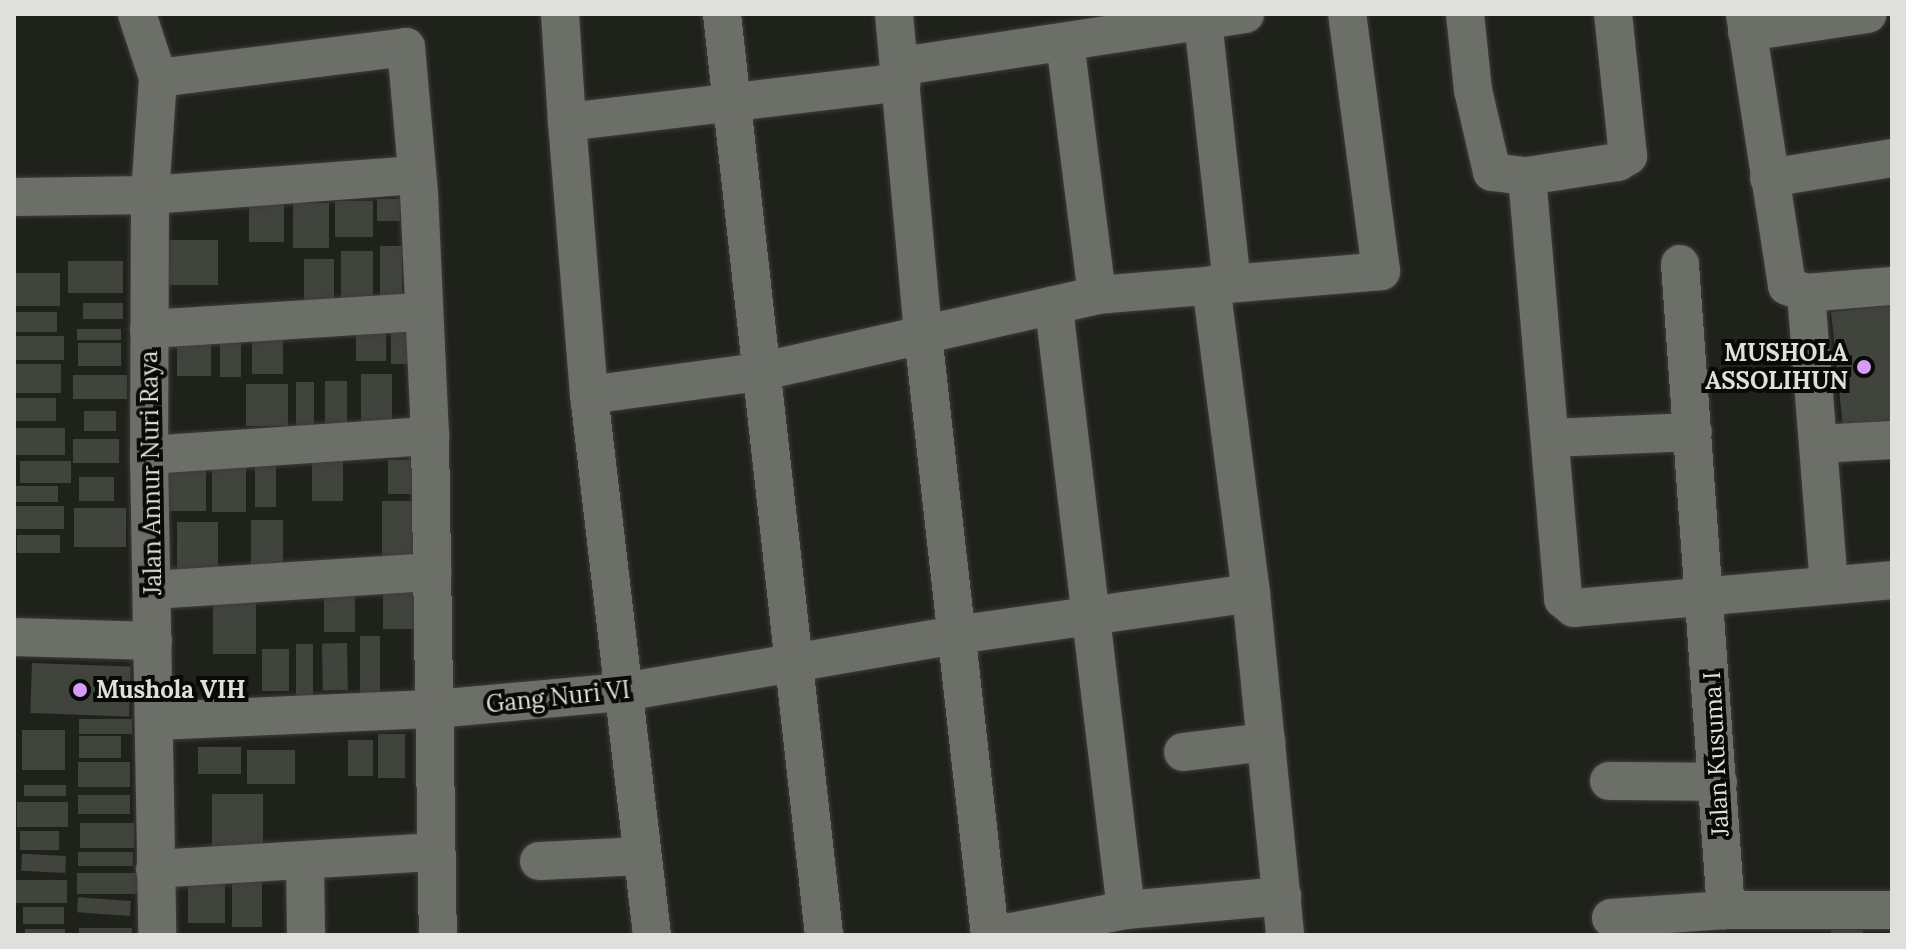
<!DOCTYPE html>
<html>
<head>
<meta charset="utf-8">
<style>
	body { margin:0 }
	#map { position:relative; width:1906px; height:949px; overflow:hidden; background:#1f211b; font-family:Lora,serif }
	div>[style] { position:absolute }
	.building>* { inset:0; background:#41443d; transform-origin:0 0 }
	.roads { filter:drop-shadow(0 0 2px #3c3d39) drop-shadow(0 0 2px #3c3d39) }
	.minor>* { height:38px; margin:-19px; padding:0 19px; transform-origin:19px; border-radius:19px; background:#6c6f68 }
	.dots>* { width:22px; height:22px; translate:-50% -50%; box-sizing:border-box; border:4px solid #090a08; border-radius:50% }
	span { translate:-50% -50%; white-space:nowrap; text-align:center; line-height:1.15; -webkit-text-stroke:8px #090a08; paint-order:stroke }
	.poi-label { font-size:24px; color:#dfe0dc; font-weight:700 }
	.right { translate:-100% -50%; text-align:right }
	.left { translate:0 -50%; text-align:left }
	.street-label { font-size:24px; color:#dfe0dc }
	.frame { position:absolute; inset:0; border:16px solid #dfe0dc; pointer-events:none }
</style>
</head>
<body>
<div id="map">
	<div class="building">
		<div style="left:377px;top:199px;width:23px;height:22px"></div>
		<div style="left:335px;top:201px;width:38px;height:36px"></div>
		<div style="left:329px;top:203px;width:45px;height:36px;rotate:90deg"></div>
		<div style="left:249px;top:205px;width:35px;height:37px"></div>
		<div style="left:169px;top:240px;width:49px;height:45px"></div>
		<div style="left:380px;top:246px;width:22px;height:58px"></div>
		<div style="left:341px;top:251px;width:32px;height:55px"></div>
		<div style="left:334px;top:259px;width:45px;height:30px;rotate:90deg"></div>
		<div style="left:68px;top:261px;width:55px;height:32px"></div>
		<div style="left:15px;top:273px;width:45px;height:33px"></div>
		<div style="left:83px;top:303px;width:40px;height:16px"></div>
		<div style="clip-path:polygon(1892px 305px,1892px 422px,1843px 428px,1831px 312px)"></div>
		<div style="left:14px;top:312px;width:43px;height:20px"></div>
		<div style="left:77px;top:329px;width:44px;height:11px"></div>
		<div style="left:252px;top:329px;width:31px;height:45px"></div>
		<div style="left:356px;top:329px;width:30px;height:32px"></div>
		<div style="left:412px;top:329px;width:35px;height:21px;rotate:90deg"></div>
		<div style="left:177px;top:334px;width:34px;height:42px"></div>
		<div style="left:220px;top:335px;width:21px;height:42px"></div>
		<div style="left:14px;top:336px;width:50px;height:24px"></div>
		<div style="left:121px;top:343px;width:23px;height:43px;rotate:90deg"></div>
		<div style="left:61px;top:364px;width:29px;height:47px;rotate:90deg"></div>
		<div style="left:361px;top:374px;width:31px;height:50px"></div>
		<div style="left:127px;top:375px;width:24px;height:54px;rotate:90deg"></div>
		<div style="left:325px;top:381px;width:22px;height:46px"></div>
		<div style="left:296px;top:382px;width:18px;height:47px"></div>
		<div style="left:246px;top:384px;width:42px;height:42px"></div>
		<div style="left:14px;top:398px;width:42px;height:23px"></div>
		<div style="left:84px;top:411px;width:32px;height:20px"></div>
		<div style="left:14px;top:428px;width:51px;height:27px"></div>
		<div style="left:73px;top:439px;width:46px;height:24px"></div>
		<div style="left:312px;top:457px;width:31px;height:44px"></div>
		<div style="left:388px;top:460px;width:29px;height:34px"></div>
		<div style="left:20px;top:461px;width:51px;height:22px"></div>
		<div style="left:255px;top:462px;width:21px;height:45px"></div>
		<div style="left:212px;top:465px;width:34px;height:47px"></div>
		<div style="left:166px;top:466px;width:40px;height:45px"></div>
		<div style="left:79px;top:477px;width:35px;height:24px"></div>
		<div style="left:14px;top:486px;width:44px;height:16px"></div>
		<div style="left:382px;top:501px;width:35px;height:60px"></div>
		<div style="left:14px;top:506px;width:50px;height:23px"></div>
		<div style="left:74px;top:508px;width:52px;height:39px"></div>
		<div style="left:251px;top:520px;width:32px;height:60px"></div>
		<div style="left:177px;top:522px;width:41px;height:55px"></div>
		<div style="left:17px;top:535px;width:43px;height:18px"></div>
		<div style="left:383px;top:582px;width:31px;height:47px"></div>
		<div style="left:355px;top:589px;width:43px;height:31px;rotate:90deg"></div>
		<div style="left:213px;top:596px;width:43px;height:58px"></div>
		<div style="left:360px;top:636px;width:20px;height:57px"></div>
		<div style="left:347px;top:643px;width:47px;height:25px;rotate:89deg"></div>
		<div style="left:296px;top:644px;width:17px;height:53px"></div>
		<div style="left:262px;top:649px;width:27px;height:42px"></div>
		<div style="left:32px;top:663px;width:99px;height:50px;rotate:2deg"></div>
		<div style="left:79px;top:719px;width:53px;height:15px"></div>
		<div style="left:65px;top:730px;width:40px;height:43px;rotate:90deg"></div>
		<div style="left:378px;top:734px;width:27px;height:44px"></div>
		<div style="left:79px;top:736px;width:42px;height:22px"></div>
		<div style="left:348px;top:740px;width:25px;height:36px"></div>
		<div style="left:198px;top:747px;width:43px;height:27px"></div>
		<div style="left:247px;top:750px;width:48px;height:34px"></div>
		<div style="left:78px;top:762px;width:52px;height:25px"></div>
		<div style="left:24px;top:785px;width:42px;height:11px"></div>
		<div style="left:212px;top:794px;width:51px;height:60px"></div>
		<div style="left:78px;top:795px;width:52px;height:19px"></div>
		<div style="left:17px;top:802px;width:51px;height:25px"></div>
		<div style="left:80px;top:823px;width:54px;height:25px"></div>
		<div style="left:20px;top:831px;width:39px;height:19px"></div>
		<div style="left:78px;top:852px;width:55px;height:14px"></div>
		<div style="left:66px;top:856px;width:17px;height:44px;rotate:93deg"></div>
		<div style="left:77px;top:873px;width:63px;height:21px"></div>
		<div style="left:232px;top:874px;width:30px;height:53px"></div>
		<div style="left:14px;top:880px;width:53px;height:23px"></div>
		<div style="left:188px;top:880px;width:37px;height:43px"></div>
		<div style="left:131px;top:901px;width:15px;height:53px;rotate:94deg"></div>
		<div style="left:64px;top:907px;width:17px;height:41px;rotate:90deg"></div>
		<div style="left:79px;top:928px;width:53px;height:7px"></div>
		<div style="left:25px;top:929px;width:40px;height:6px"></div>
		<div style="left:1831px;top:930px;width:32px;height:5px"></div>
	</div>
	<div class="roads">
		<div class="minor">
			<div style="left:137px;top:14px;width:67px;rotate:71.8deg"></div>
			<div style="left:158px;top:78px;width:117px;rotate:93.9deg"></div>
			<div style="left:150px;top:195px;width:260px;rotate:90.2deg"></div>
			<div style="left:149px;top:455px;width:480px;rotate:89deg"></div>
			<div style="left:560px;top:14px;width:108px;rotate:86.3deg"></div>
			<div style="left:722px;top:14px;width:927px;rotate:83.68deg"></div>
			<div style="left:894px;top:14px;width:322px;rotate:84.8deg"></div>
			<div style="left:923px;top:335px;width:604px;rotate:83.63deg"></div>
			<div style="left:1465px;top:14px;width:76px;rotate:84deg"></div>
			<div style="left:1473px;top:90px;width:84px;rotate:77deg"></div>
			<div style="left:1492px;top:172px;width:35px;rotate:7deg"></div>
			<div style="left:1527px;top:176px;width:425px;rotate:85.1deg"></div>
			<div style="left:1563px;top:599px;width:14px;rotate:39deg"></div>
			<div style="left:1574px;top:608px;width:319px;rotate:-5deg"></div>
			<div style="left:1745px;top:14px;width:275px;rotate:81.2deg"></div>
			<div style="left:1787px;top:286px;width:20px;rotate:20deg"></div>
			<div style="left:1806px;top:293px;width:86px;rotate:-4.7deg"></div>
			<div style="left:1203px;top:21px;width:264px;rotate:83.7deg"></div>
			<div style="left:1747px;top:32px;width:122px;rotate:-8.5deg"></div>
			<div style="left:1065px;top:42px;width:255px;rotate:82.8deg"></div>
			<div style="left:902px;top:66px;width:347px;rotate:-8.6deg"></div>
			<div style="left:158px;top:78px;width:250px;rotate:-7.1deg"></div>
			<div style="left:406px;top:47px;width:147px;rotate:84.9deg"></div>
			<div style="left:419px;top:193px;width:243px;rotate:87.4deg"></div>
			<div style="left:430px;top:436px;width:499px;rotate:89.1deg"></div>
			<div style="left:1527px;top:176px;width:92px;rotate:-8.7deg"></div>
			<div style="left:1618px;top:162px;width:12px;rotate:-31deg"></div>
			<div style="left:1628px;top:156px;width:143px;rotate:-96deg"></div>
			<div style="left:1769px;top:178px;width:125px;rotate:-9.2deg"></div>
			<div style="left:14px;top:197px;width:136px;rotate:-0.8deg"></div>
			<div style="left:150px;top:195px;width:266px;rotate:-4.3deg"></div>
			<div style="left:1680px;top:264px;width:648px;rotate:85.93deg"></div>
			<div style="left:1211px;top:285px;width:311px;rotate:82.6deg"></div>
			<div style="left:1251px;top:593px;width:344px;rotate:84.3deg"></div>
			<div style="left:1806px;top:293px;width:291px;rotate:85.5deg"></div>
			<div style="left:1054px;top:308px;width:606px;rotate:83.18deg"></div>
			<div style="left:149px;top:329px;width:275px;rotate:-3.6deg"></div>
			<div style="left:589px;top:395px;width:172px;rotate:-7.7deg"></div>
			<div style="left:759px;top:372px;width:347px;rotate:-12.8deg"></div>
			<div style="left:1097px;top:295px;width:285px;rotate:-4.8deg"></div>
			<div style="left:1381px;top:271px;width:259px;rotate:-97.5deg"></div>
			<div style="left:1550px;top:438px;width:143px;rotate:-2.4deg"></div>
			<div style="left:1818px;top:444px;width:74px;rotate:-3.1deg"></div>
			<div style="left:149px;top:455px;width:282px;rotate:-3.9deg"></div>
			<div style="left:152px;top:590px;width:281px;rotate:-3.7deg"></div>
			<div style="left:14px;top:637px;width:139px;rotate:1.6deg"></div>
			<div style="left:156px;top:721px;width:279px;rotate:-2.5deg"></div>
			<div style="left:435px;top:709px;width:189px;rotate:-5.2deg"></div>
			<div style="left:623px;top:692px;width:338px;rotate:-9.7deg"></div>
			<div style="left:956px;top:635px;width:298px;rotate:-8.1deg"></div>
			<div style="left:1183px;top:752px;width:84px;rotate:-6.9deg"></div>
			<div style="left:1609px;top:781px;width:109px;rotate:0.5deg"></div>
			<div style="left:539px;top:861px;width:103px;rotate:-2.8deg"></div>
			<div style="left:305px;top:862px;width:73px;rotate:89.2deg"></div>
			<div style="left:155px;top:869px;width:278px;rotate:-3.5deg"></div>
			<div style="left:1611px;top:918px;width:115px;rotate:-4deg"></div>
			<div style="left:1726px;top:910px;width:166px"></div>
			<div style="left:652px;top:935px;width:544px;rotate:-96.65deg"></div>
			<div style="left:589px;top:395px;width:274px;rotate:-94.6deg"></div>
			<div style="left:567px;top:122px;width:337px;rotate:-6.8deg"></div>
			<div style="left:996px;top:935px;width:132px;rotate:-10.9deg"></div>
			<div style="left:1126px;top:910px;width:157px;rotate:-5.1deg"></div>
		</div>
	</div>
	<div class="dots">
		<div style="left:1864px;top:367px;background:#d79bf9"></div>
		<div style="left:80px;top:690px;background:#d79bf9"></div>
	</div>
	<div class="poi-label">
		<span class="right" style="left:1848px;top:367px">MUSHOLA<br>ASSOLIHUN</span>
		<span class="left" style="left:96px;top:690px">Mushola VIH</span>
	</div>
	<div class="street-label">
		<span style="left:151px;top:473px;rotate:-91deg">Jalan Annur Nuri Raya</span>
		<span style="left:558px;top:697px;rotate:-6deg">Gang Nuri VI</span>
		<span style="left:1716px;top:754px;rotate:-93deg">Jalan Kusuma I</span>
	</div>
	<div class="frame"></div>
</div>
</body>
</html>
